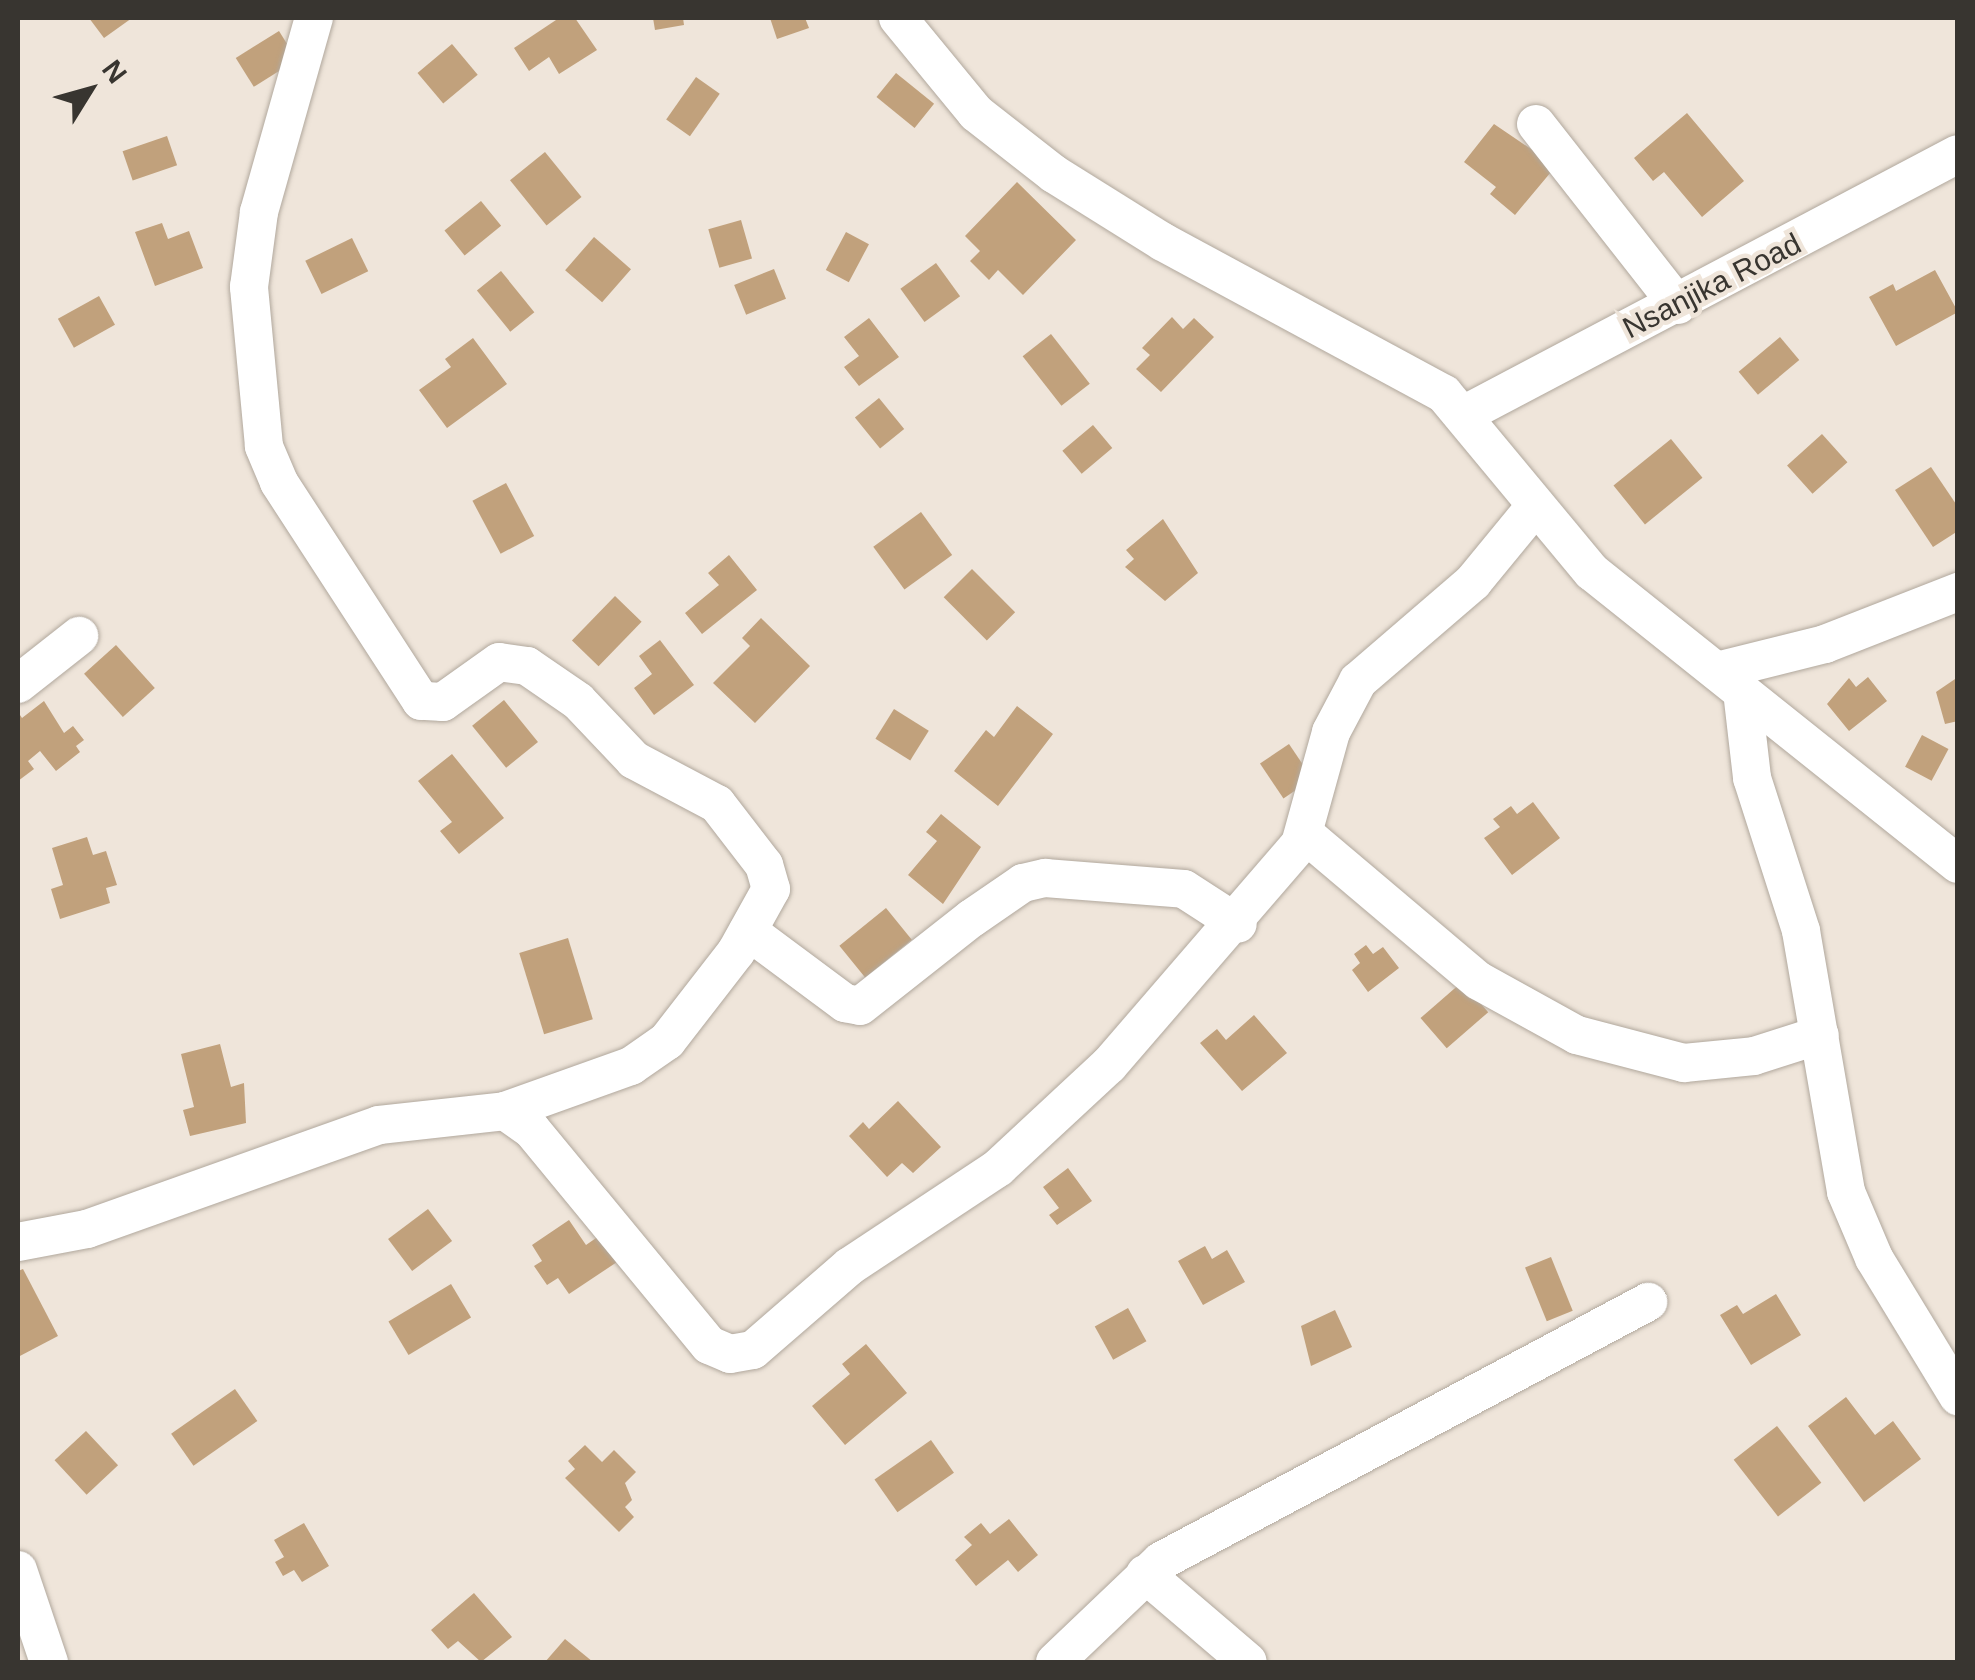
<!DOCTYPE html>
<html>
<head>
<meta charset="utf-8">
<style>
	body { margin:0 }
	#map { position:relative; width:1975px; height:1680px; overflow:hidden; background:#efe5da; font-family:Helvetica,sans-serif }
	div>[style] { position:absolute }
	.building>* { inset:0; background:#c1a17c; transform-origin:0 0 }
	.roads { filter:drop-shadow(0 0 2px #b1a89d) drop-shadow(0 0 2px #b1a89d) }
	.minor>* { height:38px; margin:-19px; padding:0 19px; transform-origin:19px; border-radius:19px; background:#fff }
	span { translate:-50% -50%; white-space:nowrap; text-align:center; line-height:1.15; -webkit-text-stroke:9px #efe5da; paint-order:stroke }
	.street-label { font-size:30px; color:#383530 }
	.frame { position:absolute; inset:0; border:20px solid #383530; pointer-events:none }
	.north { position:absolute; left:40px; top:40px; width:100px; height:100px; -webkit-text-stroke:8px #efe5da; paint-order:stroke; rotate:53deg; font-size:28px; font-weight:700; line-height:40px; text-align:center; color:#383530 }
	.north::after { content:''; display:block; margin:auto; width:35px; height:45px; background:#383530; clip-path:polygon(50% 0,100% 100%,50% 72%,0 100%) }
</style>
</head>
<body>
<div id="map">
	<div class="building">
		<div style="clip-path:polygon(89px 18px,132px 18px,104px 38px)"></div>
		<div style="clip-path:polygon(559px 18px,575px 18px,597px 50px,559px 74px,549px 57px,529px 71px,514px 48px)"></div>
		<div style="clip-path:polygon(653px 18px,683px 18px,684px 25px,655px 30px)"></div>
		<div style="clip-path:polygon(770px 18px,805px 18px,809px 28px,777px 39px)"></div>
		<div style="left:279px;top:31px;width:34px;height:51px;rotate:58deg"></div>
		<div style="left:452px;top:44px;width:40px;height:45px;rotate:50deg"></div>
		<div style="left:896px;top:73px;width:49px;height:31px;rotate:39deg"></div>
		<div style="left:696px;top:77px;width:29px;height:52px;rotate:35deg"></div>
		<div style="clip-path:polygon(1687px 113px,1744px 181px,1702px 217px,1664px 172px,1653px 181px,1634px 158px)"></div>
		<div style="clip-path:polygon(1494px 124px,1556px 166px,1515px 215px,1490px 194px,1496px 187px,1464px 162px)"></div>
		<div style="left:167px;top:136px;width:31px;height:47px;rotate:71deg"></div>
		<div style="left:545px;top:152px;width:58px;height:45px;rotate:51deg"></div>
		<div style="clip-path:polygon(1017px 182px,1076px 240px,1023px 295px,998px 270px,989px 280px,970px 261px,980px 251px,965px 236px)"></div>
		<div style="left:481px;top:201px;width:32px;height:47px;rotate:51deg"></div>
		<div style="left:741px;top:220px;width:40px;height:34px;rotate:74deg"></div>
		<div style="clip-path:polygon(162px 223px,168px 239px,189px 231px,203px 268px,155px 286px,135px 232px)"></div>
		<div style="left:846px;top:232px;width:26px;height:43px;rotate:28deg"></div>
		<div style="left:594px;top:237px;width:49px;height:44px;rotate:41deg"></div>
		<div style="left:352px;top:238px;width:37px;height:52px;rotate:64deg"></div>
		<div style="left:936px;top:263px;width:41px;height:44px;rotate:54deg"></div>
		<div style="left:774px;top:269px;width:32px;height:43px;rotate:68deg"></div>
		<div style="clip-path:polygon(1935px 270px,1958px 312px,1896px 346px,1869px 297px,1893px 284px,1896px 291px)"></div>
		<div style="left:501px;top:271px;width:53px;height:31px;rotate:51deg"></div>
		<div style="left:99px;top:296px;width:33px;height:47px;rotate:61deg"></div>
		<div style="clip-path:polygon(1172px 317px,1183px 329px,1194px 318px,1214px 337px,1161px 392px,1136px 369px,1150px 355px,1142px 348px)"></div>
		<div style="clip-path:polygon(869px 318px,899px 357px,859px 386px,844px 367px,859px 356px,844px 337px)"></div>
		<div style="left:1051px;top:334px;width:63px;height:36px;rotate:52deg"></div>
		<div style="left:1780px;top:337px;width:30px;height:54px;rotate:50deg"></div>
		<div style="clip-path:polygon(473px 338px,507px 384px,447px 428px,419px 390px,451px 367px,445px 359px)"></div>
		<div style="left:879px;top:398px;width:40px;height:31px;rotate:51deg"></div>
		<div style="left:1093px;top:425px;width:30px;height:40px;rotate:50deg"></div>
		<div style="left:1822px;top:434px;width:38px;height:47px;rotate:48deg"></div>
		<div style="left:1671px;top:439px;width:50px;height:74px;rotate:51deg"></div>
		<div style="clip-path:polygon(1931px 467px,1958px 507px,1958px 531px,1933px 547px,1895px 490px)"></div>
		<div style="left:506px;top:483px;width:60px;height:38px;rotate:62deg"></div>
		<div style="left:921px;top:512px;width:53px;height:59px;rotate:54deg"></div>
		<div style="clip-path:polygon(1163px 519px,1198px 573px,1165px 601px,1125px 567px,1134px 559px,1126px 550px)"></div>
		<div style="clip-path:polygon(729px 555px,757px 590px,702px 634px,685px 613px,719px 585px,708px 573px)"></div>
		<div style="left:972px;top:569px;width:61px;height:40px;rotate:45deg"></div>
		<div style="left:615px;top:596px;width:37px;height:62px;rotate:44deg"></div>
		<div style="clip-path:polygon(761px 618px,810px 666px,755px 723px,713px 683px,750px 646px,742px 638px)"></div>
		<div style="clip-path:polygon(660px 640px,694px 685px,654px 715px,634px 688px,652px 674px,639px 656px)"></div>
		<div style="left:116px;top:645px;width:58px;height:43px;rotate:48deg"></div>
		<div style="clip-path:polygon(1868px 677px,1887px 701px,1849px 731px,1827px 704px,1849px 678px,1856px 687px)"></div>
		<div style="clip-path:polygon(1958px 677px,1958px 721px,1945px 724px,1936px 692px)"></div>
		<div style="left:504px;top:700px;width:54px;height:41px;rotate:51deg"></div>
		<div style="clip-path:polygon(44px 701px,64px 733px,73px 726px,84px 740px,76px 746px,80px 752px,56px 771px,40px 751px,28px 761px,34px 769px,18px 781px,18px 712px,22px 718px)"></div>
		<div style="clip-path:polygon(1017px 706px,1053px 734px,998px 806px,954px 771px,986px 730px,994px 737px)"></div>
		<div style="left:894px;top:709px;width:41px;height:35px;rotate:32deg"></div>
		<div style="left:1922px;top:735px;width:30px;height:36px;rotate:28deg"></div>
		<div style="left:1289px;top:744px;width:42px;height:35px;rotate:56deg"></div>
		<div style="clip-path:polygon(452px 754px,504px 818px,459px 854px,440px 831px,452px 822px,418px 781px)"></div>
		<div style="clip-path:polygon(1533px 802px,1560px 838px,1512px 875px,1484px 838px,1500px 827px,1493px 819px,1511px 806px,1517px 814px)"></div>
		<div style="clip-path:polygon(941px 814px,981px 847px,943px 904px,908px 875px,937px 841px,926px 832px)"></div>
		<div style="clip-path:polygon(87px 837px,93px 855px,106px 851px,117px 885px,106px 888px,110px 903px,60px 919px,51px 889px,63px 885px,52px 848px)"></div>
		<div style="left:886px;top:908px;width:41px;height:60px;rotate:51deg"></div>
		<div style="left:568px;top:938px;width:85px;height:51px;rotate:73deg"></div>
		<div style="clip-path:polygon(1366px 945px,1373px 954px,1383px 947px,1399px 968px,1368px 992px,1352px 970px,1360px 963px,1354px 954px)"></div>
		<div style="left:1462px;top:982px;width:40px;height:55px;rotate:49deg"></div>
		<div style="clip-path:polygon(1254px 1015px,1287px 1053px,1242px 1091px,1200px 1043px,1217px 1029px,1226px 1040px)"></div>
		<div style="clip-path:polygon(220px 1044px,231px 1087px,244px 1083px,246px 1123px,190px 1136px,183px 1110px,194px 1107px,181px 1054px)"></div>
		<div style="clip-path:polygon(898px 1101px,941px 1147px,913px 1173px,902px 1163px,887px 1177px,849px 1136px,863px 1122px,869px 1129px)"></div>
		<div style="clip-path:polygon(1068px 1168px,1092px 1201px,1057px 1225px,1049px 1215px,1059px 1208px,1043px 1187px)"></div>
		<div style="left:428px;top:1209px;width:40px;height:50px;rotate:53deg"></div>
		<div style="clip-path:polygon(569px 1220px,586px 1245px,599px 1236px,617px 1262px,569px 1294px,558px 1278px,547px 1285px,534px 1266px,542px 1261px,532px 1245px)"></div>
		<div style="clip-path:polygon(1205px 1246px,1212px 1259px,1227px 1250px,1245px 1282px,1203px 1305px,1178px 1261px)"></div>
		<div style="left:1551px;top:1257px;width:58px;height:28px;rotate:68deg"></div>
		<div style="clip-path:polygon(23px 1269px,58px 1336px,18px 1357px,18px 1271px)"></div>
		<div style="left:451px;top:1284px;width:39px;height:73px;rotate:59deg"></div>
		<div style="clip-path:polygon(1776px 1294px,1801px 1335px,1751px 1365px,1720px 1315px,1737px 1305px,1743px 1314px)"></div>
		<div style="left:1128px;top:1308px;width:38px;height:38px;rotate:61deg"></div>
		<div style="clip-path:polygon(1335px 1310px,1352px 1347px,1311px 1366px,1301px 1326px)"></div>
		<div style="clip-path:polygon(866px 1344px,907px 1393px,845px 1445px,812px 1406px,850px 1374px,842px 1364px)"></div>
		<div style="left:235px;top:1389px;width:39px;height:78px;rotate:55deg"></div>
		<div style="clip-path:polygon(1846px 1397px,1875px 1435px,1893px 1421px,1921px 1459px,1864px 1502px,1808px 1426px)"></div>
		<div style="left:1777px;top:1426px;width:72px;height:55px;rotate:52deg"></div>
		<div style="left:86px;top:1431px;width:47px;height:43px;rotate:47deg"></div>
		<div style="left:931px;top:1440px;width:40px;height:69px;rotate:55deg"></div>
		<div style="clip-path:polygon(585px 1445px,602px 1462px,614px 1450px,636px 1472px,625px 1483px,632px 1500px,625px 1507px,634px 1517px,619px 1532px,565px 1478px,575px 1469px,568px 1461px)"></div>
		<div style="clip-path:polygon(1009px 1519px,1038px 1555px,1018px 1572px,1008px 1560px,976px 1586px,955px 1560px,972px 1545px,964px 1537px,981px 1523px,990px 1534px)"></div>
		<div style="clip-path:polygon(304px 1523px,329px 1566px,302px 1582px,294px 1570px,283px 1576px,275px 1562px,284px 1557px,274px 1540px)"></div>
		<div style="clip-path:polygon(474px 1593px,512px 1637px,481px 1662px,458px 1641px,448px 1649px,431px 1630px)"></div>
		<div style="clip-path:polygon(565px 1639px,593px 1662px,545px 1662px)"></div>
	</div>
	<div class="roads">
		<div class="minor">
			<div style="left:898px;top:18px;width:123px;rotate:50.6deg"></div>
			<div style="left:976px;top:113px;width:99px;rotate:38deg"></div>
			<div style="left:1054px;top:174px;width:128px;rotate:32deg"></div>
			<div style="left:1163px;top:242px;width:319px;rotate:28.4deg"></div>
			<div style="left:1444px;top:394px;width:231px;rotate:50.3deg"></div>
			<div style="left:1592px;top:572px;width:468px;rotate:38.6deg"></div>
			<div style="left:1536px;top:124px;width:230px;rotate:51.9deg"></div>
			<div style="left:1465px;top:414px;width:557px;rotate:-27.81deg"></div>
			<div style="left:1717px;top:671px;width:111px;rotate:-14deg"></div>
			<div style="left:1825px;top:644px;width:143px;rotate:-21.4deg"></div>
			<div style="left:18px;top:684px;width:78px;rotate:-38.2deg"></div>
			<div style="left:1742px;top:691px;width:88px;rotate:83.4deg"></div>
			<div style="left:1752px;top:778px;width:161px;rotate:72.2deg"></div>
			<div style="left:1801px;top:931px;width:265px;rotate:80.2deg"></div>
			<div style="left:1846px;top:1192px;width:72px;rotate:67deg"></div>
			<div style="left:1874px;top:1258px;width:162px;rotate:58.7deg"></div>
			<div style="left:1306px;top:835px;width:226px;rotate:40.2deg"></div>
			<div style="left:1479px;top:981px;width:112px;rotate:28.9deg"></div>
			<div style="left:1577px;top:1035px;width:111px;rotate:14.7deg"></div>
			<div style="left:1684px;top:1063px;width:70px;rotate:-5.7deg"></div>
			<div style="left:1754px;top:1056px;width:69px;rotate:-17.7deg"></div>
			<div style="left:748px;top:931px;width:121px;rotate:36.6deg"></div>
			<div style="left:845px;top:1003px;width:15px;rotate:11deg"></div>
			<div style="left:860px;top:1006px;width:142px;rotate:-38.2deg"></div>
			<div style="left:972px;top:918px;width:62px;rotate:-34.5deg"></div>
			<div style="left:1023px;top:883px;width:23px;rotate:-13deg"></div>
			<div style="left:1045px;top:878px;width:139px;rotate:4.5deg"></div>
			<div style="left:1184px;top:889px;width:64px;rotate:32.9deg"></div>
			<div style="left:505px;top:1111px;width:32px;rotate:35deg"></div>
			<div style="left:531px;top:1129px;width:280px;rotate:50.5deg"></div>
			<div style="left:709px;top:1345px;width:23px;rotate:23deg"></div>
			<div style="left:730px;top:1354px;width:23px;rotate:-10deg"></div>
			<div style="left:753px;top:1350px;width:128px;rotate:-40.9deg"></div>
			<div style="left:850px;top:1266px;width:178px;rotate:-33.5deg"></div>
			<div style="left:998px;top:1168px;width:151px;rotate:-42.9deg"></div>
			<div style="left:1109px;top:1065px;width:292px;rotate:-49.2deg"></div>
			<div style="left:1300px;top:844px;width:116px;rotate:-74.5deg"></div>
			<div style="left:1331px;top:732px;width:58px;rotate:-62.1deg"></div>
			<div style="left:1358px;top:681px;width:152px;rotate:-40.7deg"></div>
			<div style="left:1473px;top:582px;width:94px;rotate:-50.6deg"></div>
			<div style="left:18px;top:1242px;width:70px;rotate:-10.7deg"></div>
			<div style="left:87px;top:1229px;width:310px;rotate:-19.6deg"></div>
			<div style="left:379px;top:1125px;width:127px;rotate:-6.3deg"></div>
			<div style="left:505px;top:1111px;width:134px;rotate:-19.7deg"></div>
			<div style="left:631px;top:1066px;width:44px;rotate:-34.8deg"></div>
			<div style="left:667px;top:1041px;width:113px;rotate:-52.2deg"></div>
			<div style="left:736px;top:952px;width:72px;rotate:-60.9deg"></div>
			<div style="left:771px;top:889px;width:25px;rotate:-106deg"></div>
			<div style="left:764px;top:865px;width:77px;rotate:-127.6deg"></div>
			<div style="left:717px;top:804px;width:94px;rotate:-152.1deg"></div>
			<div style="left:634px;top:760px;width:81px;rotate:-133.5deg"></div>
			<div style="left:578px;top:701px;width:62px;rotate:-145.5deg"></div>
			<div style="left:527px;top:666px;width:28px;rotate:-172deg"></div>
			<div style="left:499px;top:662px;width:69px;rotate:144.5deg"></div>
			<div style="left:443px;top:702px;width:22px;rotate:-177deg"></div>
			<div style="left:421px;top:701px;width:261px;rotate:-123deg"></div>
			<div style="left:279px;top:482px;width:39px;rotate:-113deg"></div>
			<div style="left:264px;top:446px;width:160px;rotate:-95.4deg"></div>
			<div style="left:249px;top:287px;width:76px;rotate:-82.4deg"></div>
			<div style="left:259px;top:212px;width:202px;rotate:-74.2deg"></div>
			<div style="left:18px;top:1570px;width:97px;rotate:71.4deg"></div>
			<div style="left:1145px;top:1574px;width:135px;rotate:40.5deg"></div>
			<div style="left:1055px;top:1662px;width:146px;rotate:-43.6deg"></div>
			<div style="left:1161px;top:1561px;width:552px;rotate:-28.01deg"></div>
		</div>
	</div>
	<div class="street-label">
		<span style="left:1712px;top:286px;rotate:-27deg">Nsanjika Road</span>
	</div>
	<div class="frame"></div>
	<div class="north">N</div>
</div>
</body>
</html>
